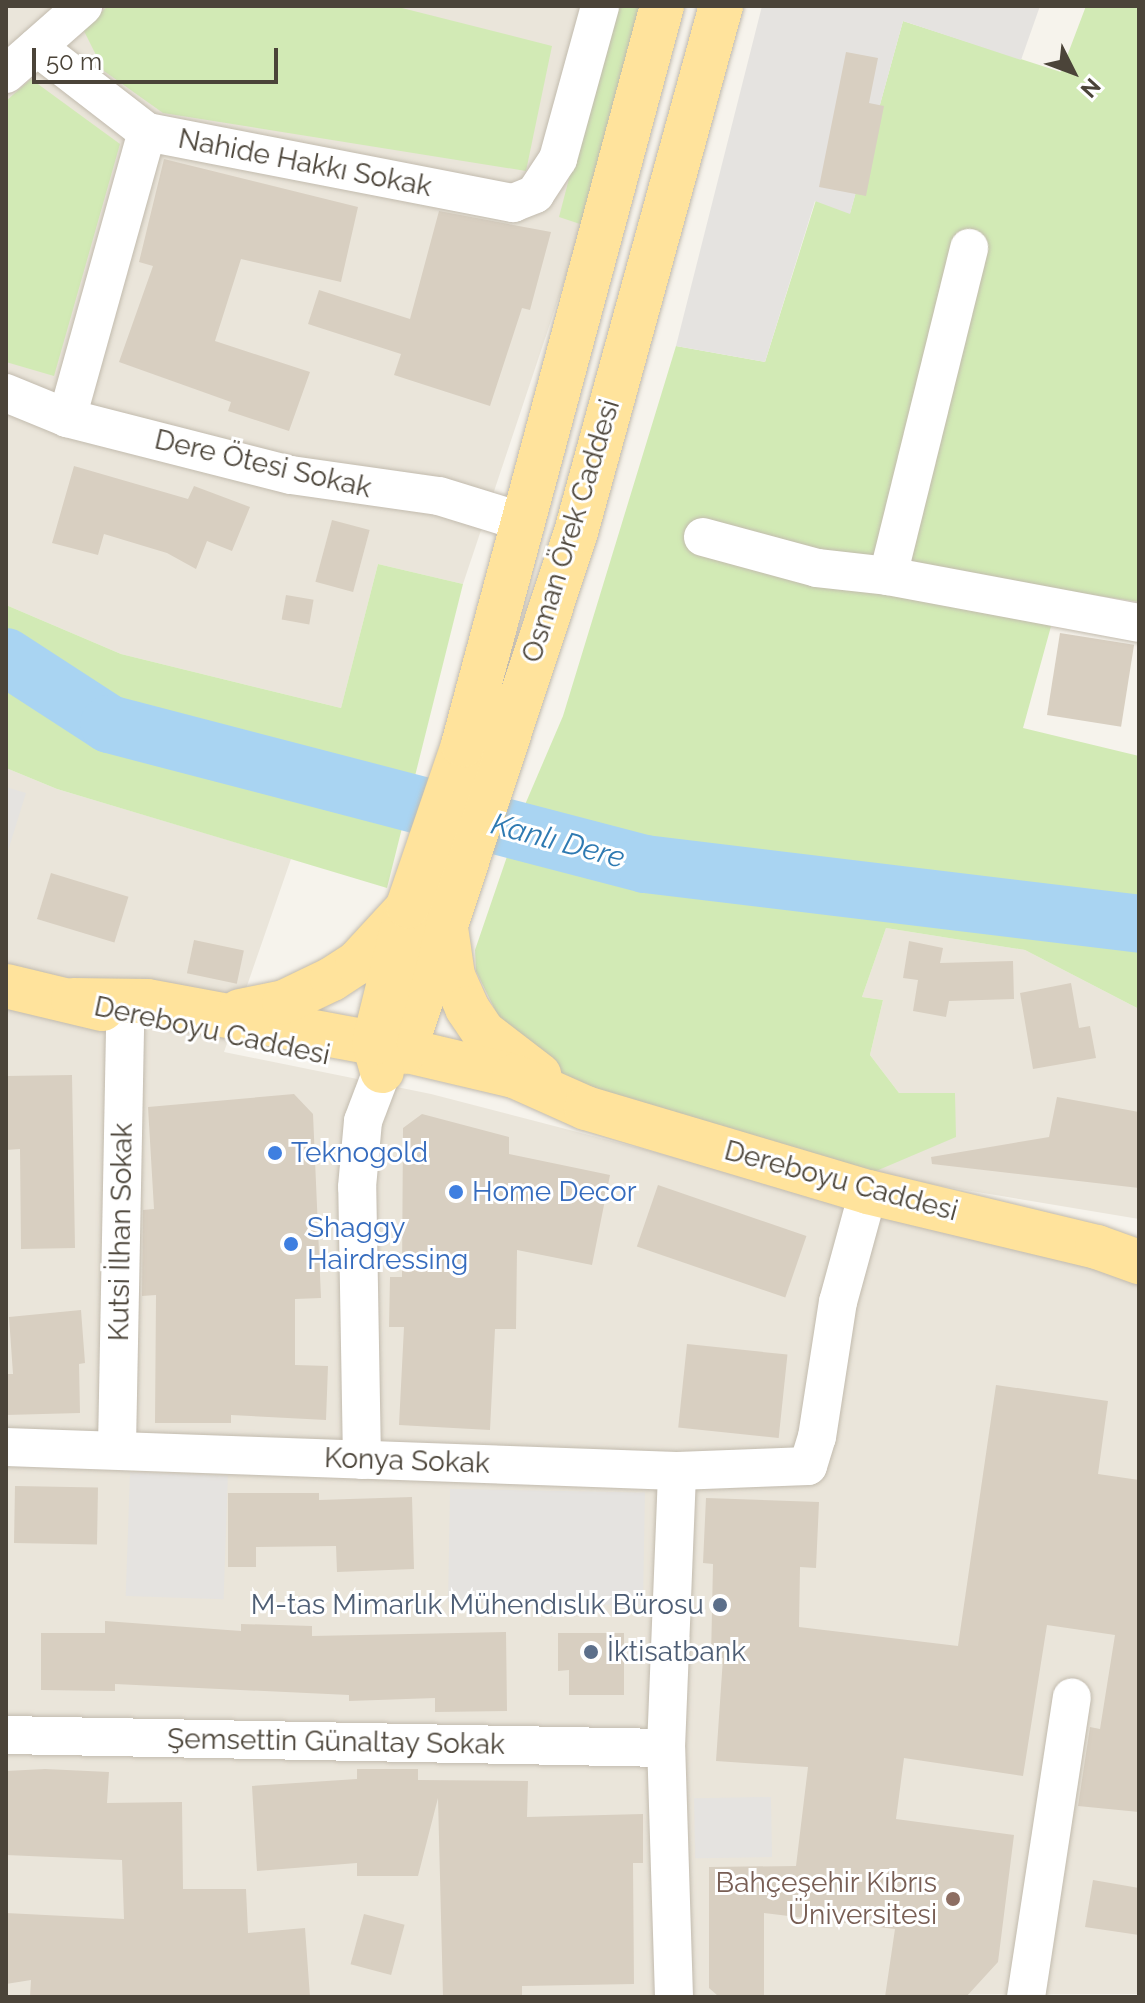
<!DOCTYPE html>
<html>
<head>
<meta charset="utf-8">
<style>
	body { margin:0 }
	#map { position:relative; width:1145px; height:2003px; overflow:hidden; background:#f6f3ec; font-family:Raleway,sans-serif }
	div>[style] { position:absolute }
	.residential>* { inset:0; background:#eae5da }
	.green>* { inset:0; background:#d2eab5 }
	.parking>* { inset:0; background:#e5e3e0; transform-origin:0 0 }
	.river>* { height:58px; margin:-29px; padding:0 29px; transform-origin:29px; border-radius:29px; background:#a9d4f2 }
	.building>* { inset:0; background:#d8cfc1; transform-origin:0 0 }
	.roads { filter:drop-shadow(0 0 2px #c2bbae) drop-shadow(0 0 2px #c2bbae) }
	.minor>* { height:38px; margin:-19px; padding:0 19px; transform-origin:19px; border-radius:19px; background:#fff }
	.major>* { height:44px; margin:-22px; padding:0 22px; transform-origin:22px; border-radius:22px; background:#ffe39c }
	.dots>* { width:22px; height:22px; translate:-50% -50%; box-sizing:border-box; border:4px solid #fff; border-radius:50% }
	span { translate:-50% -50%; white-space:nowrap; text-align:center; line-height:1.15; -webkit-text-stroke:6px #fff; paint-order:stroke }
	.street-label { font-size:28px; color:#4b4439 }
	.shop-label { font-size:28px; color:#366cbe }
	.left { translate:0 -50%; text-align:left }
	.service-label { font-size:28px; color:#4e5e75 }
	.right { translate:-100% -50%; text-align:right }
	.education-label { font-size:28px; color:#785e54 }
	.water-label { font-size:30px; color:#2e7ab2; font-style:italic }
	.frame { position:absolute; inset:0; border:8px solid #4b4439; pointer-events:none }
	.north { position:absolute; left:1033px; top:32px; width:80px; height:80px; -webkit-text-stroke:6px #fff; paint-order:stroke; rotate:132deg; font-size:22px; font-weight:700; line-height:32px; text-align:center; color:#4b4439 }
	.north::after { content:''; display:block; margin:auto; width:28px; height:36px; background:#4b4439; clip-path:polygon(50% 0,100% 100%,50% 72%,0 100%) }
	.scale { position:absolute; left:32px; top:48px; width:246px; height:36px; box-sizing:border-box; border:4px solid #4b4439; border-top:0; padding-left:10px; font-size:24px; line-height:28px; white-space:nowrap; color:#4b4439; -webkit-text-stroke:6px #fff; paint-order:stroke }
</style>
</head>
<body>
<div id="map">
	<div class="residential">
		<div style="clip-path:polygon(6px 6px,645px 6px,583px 225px,463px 584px,378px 564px,341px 708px,121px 654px,6px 605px)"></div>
		<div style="clip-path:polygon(6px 768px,57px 789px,291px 859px,224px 1052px,431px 1094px,1139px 1278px,1139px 1994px,6px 1997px)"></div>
		<div style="clip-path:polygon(886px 928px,1025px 950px,1139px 1009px,1139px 1219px,869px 1174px,955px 1093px,899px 1093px,870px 1055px,883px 1000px,862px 997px)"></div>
	</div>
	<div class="green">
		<div style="clip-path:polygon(108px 6px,394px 6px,552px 46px,526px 171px,163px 113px,104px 71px,83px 29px)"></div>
		<div style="clip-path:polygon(614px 6px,645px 6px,583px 225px,559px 217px)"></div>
		<div style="clip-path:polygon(1086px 6px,1139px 6px,1139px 602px,1061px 590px,1023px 728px,1139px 756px,1139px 1009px,1025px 950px,886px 928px,862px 997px,883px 1000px,870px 1055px,899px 1093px,955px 1093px,956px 1137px,869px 1174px,548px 1075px,501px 1022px,476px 971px,475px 950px,524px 807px,563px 716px,676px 346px,765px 362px,816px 200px,850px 213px,903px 21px,1061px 72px)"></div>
		<div style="clip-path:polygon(31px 79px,120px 144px,54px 376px,6px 362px,6px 101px)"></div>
		<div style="clip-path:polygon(378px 564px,463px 584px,387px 888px,57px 789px,6px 768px,6px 605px,121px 654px,341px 708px)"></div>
	</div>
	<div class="parking">
		<div style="clip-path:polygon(762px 6px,1040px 6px,1021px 60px,903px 21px,850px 214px,815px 201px,765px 362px,676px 346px)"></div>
		<div style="clip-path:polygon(6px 787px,26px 793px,7px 854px,6px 853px)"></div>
		<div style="left:130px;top:1472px;width:98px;height:124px;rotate:2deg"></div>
		<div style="left:450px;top:1489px;width:195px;height:113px;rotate:1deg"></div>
		<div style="left:771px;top:1797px;width:60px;height:77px;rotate:89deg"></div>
	</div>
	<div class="river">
		<div style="left:6px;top:657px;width:123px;rotate:33deg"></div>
		<div style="left:109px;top:724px;width:554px;rotate:14.64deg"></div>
		<div style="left:645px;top:864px;width:498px;rotate:6.9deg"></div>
	</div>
	<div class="building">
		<div style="clip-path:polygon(846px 52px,878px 58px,869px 103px,884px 106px,866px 196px,819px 187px)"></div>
		<div style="clip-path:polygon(164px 159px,358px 207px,341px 282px,241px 259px,215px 341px,310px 372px,289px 431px,228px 411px,231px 402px,119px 362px,153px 266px,139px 262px)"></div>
		<div style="clip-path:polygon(439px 211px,551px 232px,530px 310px,522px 308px,490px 406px,394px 375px,401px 354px,308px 324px,319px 290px,410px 319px)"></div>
		<div style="clip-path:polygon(74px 466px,188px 499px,194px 486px,250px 507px,232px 551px,207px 541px,196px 569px,167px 553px,104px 534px,98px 555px,52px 543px)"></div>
		<div style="left:332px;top:520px;width:39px;height:64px;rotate:15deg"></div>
		<div style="left:286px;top:595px;width:28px;height:25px;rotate:10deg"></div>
		<div style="left:1060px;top:633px;width:75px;height:83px;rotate:9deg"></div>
		<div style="left:51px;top:873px;width:81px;height:48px;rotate:17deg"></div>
		<div style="left:194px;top:940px;width:51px;height:34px;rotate:12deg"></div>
		<div style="clip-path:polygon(909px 941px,943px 948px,940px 963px,1013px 961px,1014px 999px,949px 1001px,946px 1017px,913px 1011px,918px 980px,903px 978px)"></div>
		<div style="clip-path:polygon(1071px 983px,1079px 1028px,1090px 1026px,1096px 1058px,1033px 1069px,1020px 993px)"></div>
		<div style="clip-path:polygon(72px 1075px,75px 1248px,21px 1249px,20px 1149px,6px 1150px,6px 1076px)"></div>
		<div style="clip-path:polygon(294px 1094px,313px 1114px,321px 1298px,295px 1299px,295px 1365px,328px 1366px,326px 1420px,231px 1415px,231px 1423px,155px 1423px,156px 1295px,142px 1296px,143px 1210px,154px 1209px,148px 1107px)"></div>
		<div style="clip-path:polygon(1057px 1097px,1139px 1112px,1139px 1188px,932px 1164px,931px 1157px,1049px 1137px)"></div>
		<div style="clip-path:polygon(422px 1114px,509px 1137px,509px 1154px,610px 1175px,592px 1265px,517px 1250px,516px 1329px,495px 1329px,490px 1430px,399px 1425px,404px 1327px,389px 1327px,390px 1277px,402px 1277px,403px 1128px)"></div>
		<div style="left:658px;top:1185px;width:157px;height:65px;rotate:19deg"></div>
		<div style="clip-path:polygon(81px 1310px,85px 1363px,79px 1364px,80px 1413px,6px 1415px,6px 1374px,13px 1374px,9px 1317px)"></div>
		<div style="left:687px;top:1344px;width:101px;height:84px;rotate:6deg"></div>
		<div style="clip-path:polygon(996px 1385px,1108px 1401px,1098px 1474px,1139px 1480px,1139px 1812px,1078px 1806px,1090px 1727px,1100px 1729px,1115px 1635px,1047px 1625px,1023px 1776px,904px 1758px,896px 1819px,1014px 1835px,998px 1962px,966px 1997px,885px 1997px,895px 1929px,764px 1913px,764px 1996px,718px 1996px,709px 1988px,709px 1867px,796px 1866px,808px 1767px,716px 1761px,723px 1658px,711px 1658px,713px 1564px,703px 1563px,706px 1498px,819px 1502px,816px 1568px,800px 1567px,799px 1627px,958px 1646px)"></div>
		<div style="left:15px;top:1486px;width:83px;height:57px;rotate:1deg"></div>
		<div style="clip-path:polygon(228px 1493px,319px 1493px,319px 1500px,412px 1497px,414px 1569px,337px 1572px,336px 1546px,256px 1547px,256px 1567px,228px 1567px)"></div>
		<div style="clip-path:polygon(105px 1621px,241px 1631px,241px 1624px,312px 1626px,312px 1636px,506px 1632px,507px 1711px,435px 1712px,435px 1698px,349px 1701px,349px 1695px,115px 1684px,115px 1691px,41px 1690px,41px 1633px,105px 1633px)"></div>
		<div style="clip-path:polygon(558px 1633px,624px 1633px,624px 1695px,569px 1695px,569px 1670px,558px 1671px)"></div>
		<div style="clip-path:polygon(45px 1769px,109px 1772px,107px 1803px,182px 1802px,183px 1889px,246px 1889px,248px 1933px,305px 1928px,310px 1997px,30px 1997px,31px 1980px,6px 1984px,6px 1913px,124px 1919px,122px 1860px,6px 1855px,6px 1771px)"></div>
		<div style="clip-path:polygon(357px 1769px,418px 1769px,418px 1780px,528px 1781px,527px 1817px,643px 1814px,643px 1863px,633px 1863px,634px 1984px,522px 1986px,522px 1997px,443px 1997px,438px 1798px,418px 1876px,357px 1876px,357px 1863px,257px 1871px,252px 1786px,357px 1779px)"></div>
		<div style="clip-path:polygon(1093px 1880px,1139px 1888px,1139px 1935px,1085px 1927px)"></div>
		<div style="left:364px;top:1914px;width:42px;height:52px;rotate:15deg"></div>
	</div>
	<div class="roads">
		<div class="minor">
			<div style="left:37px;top:47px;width:139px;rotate:37.7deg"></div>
			<div style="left:147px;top:132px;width:373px;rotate:11deg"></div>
			<div style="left:513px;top:203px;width:24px;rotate:-22deg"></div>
			<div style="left:535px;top:194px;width:42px;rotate:-56.7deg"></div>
			<div style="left:558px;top:159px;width:159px;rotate:-74.6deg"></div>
			<div style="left:6px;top:74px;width:103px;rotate:-41.4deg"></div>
			<div style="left:6px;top:393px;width:66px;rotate:22.3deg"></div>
			<div style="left:67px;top:418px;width:231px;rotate:14.3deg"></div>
			<div style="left:291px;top:475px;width:149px;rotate:8.1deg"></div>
			<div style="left:439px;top:496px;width:88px;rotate:17.2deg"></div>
			<div style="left:67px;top:418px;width:297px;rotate:-74.4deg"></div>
			<div style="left:703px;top:537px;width:118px;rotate:15.2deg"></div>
			<div style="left:817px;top:568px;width:71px;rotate:6.4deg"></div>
			<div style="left:888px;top:576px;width:255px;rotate:10.6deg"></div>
			<div style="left:888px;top:576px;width:338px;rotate:-76.1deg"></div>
			<div style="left:6px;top:1447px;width:671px;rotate:2.05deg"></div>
			<div style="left:677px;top:1471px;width:131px;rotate:-2.2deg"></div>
			<div style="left:808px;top:1466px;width:30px;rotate:-73deg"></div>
			<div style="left:817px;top:1437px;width:137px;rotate:-81.2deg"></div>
			<div style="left:838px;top:1302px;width:114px;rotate:-74.7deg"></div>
			<div style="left:117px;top:1447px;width:431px;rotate:-88.9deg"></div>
			<div style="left:362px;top:1460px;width:273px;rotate:-91deg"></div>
			<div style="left:357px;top:1187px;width:66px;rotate:-84.8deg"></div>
			<div style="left:363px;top:1121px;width:53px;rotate:-69.2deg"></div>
			<div style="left:6px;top:1735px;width:660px;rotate:1.13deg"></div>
			<div style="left:674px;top:1997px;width:249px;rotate:-91.8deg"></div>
			<div style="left:666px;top:1748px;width:277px;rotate:-87.7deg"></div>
			<div style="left:1026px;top:1997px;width:303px;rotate:-81.3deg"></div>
		</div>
		<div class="major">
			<div style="left:446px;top:928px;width:49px;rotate:81.7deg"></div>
			<div style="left:453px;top:976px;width:35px;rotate:66deg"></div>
			<div style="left:467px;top:1008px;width:29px;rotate:56deg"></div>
			<div style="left:483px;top:1032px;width:71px;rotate:37.5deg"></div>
			<div style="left:6px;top:986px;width:99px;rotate:13.5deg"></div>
			<div style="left:73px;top:1000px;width:74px;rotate:0.8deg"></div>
			<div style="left:147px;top:1001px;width:231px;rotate:10.5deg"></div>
			<div style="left:374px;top:1043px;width:144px;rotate:13.3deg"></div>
			<div style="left:514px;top:1076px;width:79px;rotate:24deg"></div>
			<div style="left:586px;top:1108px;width:294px;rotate:16.6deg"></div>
			<div style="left:868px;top:1192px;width:236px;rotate:13.5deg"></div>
			<div style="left:1097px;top:1247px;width:45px;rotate:19.7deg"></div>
			<div style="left:240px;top:1011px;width:45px;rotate:-11.6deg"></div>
			<div style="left:284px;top:1002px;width:53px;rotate:-25.6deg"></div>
			<div style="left:332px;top:979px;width:30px;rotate:-33deg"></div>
			<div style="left:357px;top:963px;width:67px;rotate:-47.4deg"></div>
			<div style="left:404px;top:1052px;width:548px;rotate:-71.7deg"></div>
			<div style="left:576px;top:532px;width:546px;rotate:-74.59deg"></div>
			<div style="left:382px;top:1071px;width:29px;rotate:-106deg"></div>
			<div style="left:374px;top:1043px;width:141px;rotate:-76.1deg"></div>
			<div style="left:408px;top:906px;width:170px;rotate:-71.1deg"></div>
			<div style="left:463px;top:745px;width:765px;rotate:-74.93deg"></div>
		</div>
	</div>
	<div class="dots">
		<div style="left:275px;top:1153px;background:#3f7fe0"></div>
		<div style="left:456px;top:1192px;background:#3f7fe0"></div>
		<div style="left:291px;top:1244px;background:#3f7fe0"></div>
		<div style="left:720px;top:1605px;background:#5c6f8a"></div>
		<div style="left:591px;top:1652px;background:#5c6f8a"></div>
		<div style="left:953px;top:1899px;background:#8d6e63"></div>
	</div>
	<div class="street-label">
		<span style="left:305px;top:163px;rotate:11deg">Nahide Hakkı Sokak</span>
		<span style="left:263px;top:464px;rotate:13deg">Dere Ötesi Sokak</span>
		<span style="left:571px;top:531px;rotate:-73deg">Osman Örek Caddesi</span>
		<span style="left:212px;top:1031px;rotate:12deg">Dereboyu Caddesi</span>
		<span style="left:841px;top:1181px;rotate:15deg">Dereboyu Caddesi</span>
		<span style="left:121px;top:1232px;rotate:-89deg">Kutsi İlhan Sokak</span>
		<span style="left:407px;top:1461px;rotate:2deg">Konya Sokak</span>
		<span style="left:336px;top:1742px;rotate:1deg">Şemsettin Günaltay Sokak</span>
	</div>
	<div class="shop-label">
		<span class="left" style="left:291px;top:1153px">Teknogold</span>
		<span class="left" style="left:472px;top:1192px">Home Decor</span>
		<span class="left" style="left:307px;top:1244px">Shaggy<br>Hairdressing</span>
	</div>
	<div class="service-label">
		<span class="right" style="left:704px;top:1605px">M-tas Mimarlık Mühendıslık Bürosu</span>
		<span class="left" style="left:607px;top:1652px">İktisatbank</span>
	</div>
	<div class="education-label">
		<span class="right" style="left:937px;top:1899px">Bahçeşehir Kıbrıs<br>Üniversitesi</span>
	</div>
	<div class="water-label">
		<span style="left:558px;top:841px;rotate:15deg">Kanlı Dere</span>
	</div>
	<div class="frame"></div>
	<div class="north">N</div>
	<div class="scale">50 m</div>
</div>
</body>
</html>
